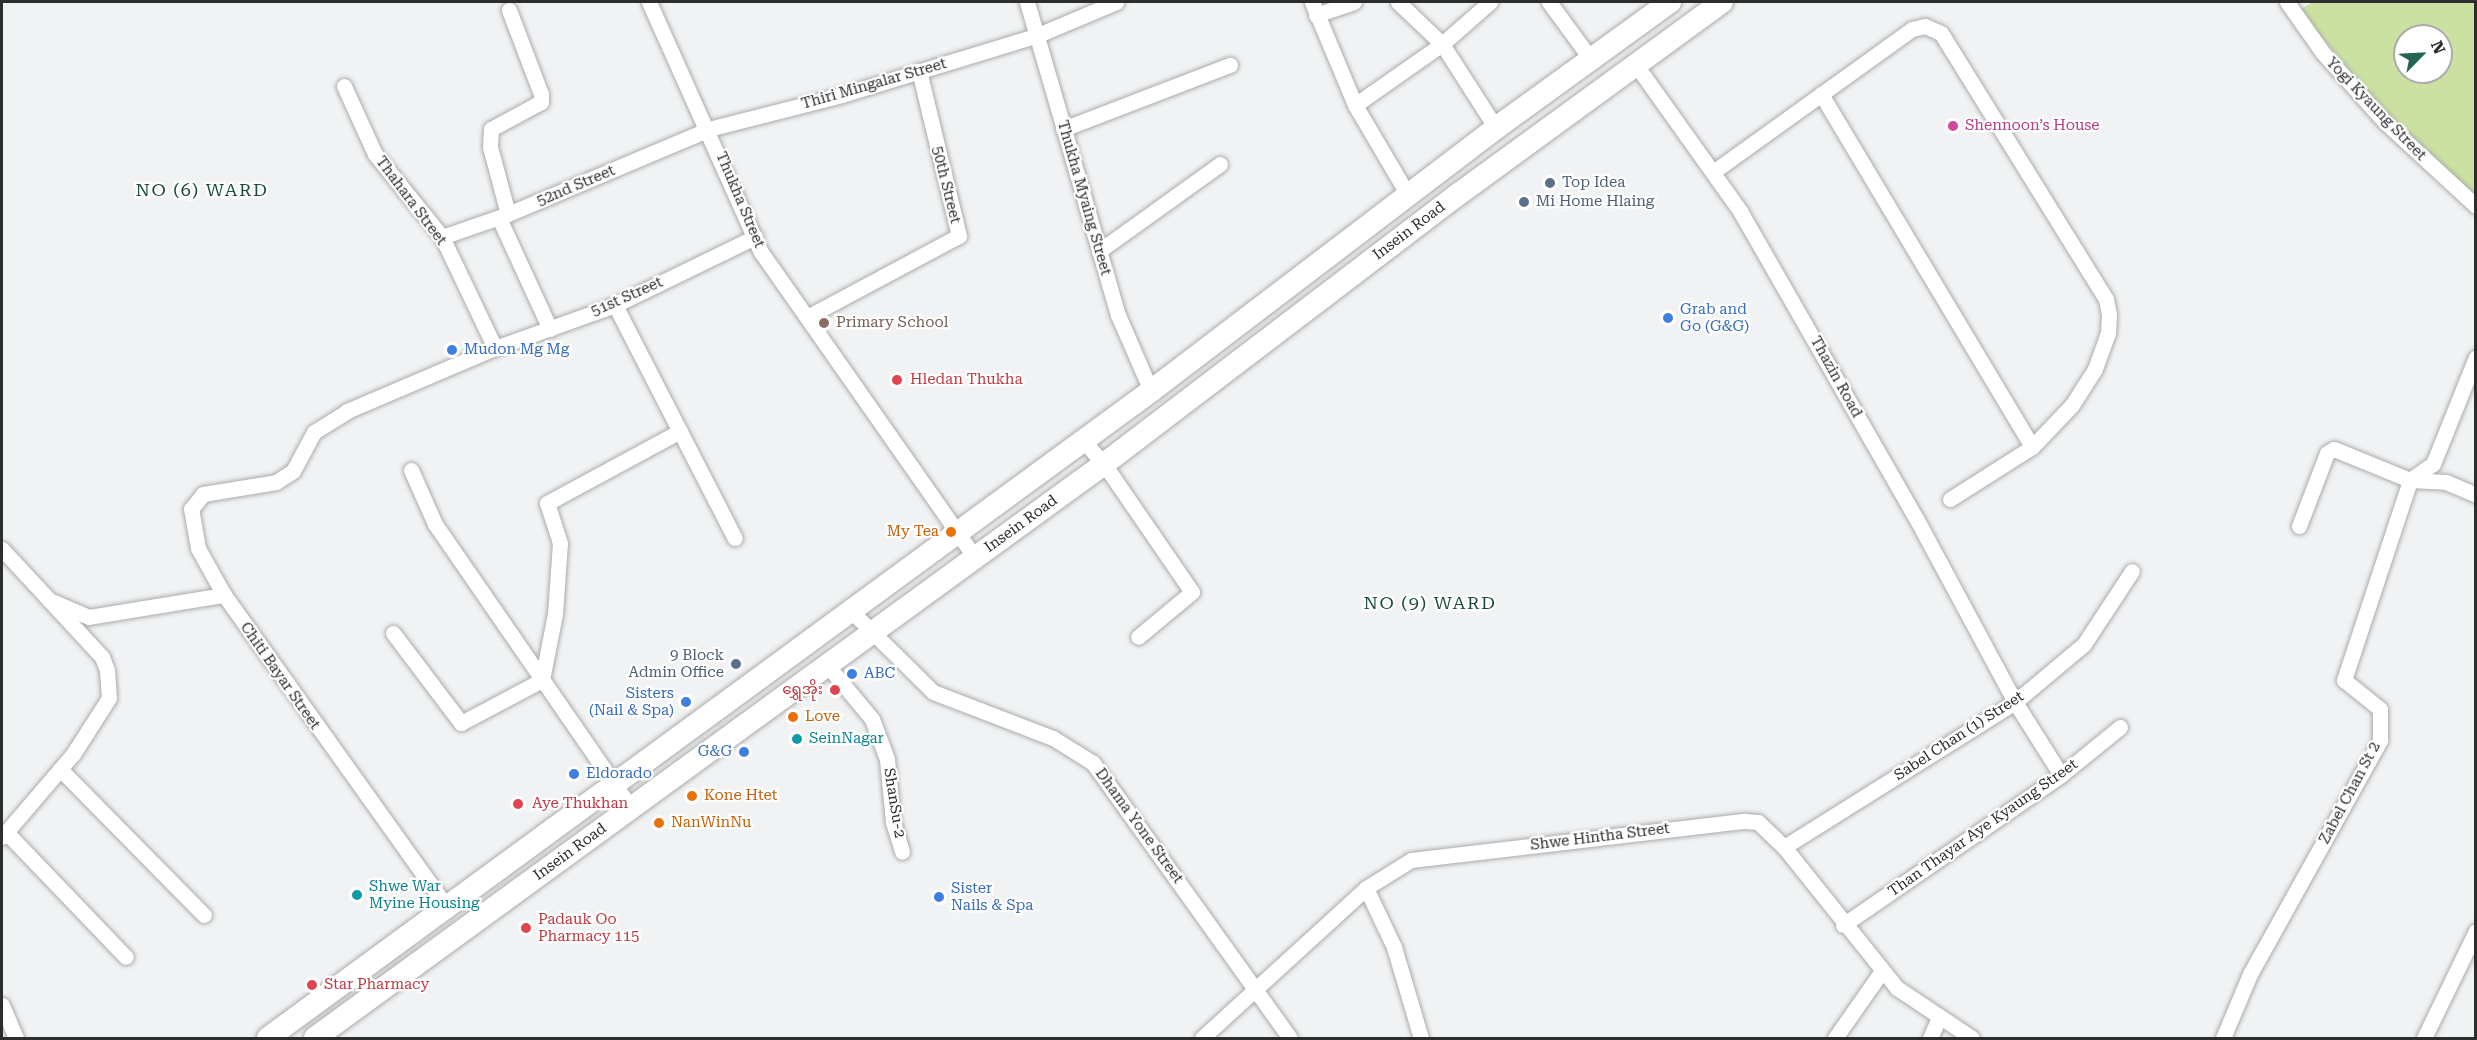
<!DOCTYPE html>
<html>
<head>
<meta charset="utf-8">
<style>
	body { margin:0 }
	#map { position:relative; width:2477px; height:1040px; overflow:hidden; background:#f1f2f3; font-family:"Roboto Serif","Noto Sans Myanmar",serif }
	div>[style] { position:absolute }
	.green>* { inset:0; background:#cce1a1 }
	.roads { filter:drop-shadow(0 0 2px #aaabac) drop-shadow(0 0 2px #aaabac) }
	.street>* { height:15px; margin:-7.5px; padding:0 7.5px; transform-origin:7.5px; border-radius:7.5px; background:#fff }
	.primary>* { height:22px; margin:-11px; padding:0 11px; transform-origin:11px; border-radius:11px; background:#fff }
	.dots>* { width:16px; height:16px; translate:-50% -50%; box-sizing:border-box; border:3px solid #fff; border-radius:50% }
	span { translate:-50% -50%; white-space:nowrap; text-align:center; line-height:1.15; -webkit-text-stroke:4.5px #fff; paint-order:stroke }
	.street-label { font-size:15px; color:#2c2d2d }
	.hotel-label { font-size:15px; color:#b23c85 }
	.left { translate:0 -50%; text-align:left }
	.service-label { font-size:15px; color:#4e5e75 }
	.right { translate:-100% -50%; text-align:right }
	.shop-label { font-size:15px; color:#366cbe }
	.education-label { font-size:15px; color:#785e54 }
	.health-label { font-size:15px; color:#be3a42 }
	.food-label { font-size:15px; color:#c56008 }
	.culture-label { font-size:15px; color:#0d838f }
	.quarter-label { font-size:18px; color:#194c3d; letter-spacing:1.5px }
	.frame { position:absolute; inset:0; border:3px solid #2c2d2d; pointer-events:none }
	.north { position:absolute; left:2393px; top:24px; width:60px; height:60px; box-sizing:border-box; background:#fff; border:2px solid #ababab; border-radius:50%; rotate:66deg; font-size:16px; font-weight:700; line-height:24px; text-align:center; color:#2c2d2d }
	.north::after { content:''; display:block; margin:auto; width:21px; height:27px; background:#256452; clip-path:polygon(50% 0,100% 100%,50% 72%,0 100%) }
</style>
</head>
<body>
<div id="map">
	<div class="green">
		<div style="clip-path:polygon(evenodd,2313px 2px,2475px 2px,2475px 199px,2376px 102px,2299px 10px,2313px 2px,2405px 36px,2441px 36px,2441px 72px,2405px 72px,2405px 36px)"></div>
	</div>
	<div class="roads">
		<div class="street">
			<div style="left:649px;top:2px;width:274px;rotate:65.9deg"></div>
			<div style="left:761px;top:252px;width:373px;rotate:55deg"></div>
			<div style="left:1027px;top:2px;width:326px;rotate:73.8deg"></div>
			<div style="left:1118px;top:315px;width:83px;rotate:66.5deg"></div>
			<div style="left:1312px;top:2px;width:112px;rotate:67.3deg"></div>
			<div style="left:1355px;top:105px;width:104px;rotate:59.5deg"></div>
			<div style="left:1398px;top:2px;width:61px;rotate:43.7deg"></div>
			<div style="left:1442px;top:44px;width:100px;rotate:57.3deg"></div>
			<div style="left:1549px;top:2px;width:69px;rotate:53.8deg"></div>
			<div style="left:2287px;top:2px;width:62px;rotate:54.8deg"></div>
			<div style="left:2323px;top:53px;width:93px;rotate:48.1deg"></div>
			<div style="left:2385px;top:122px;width:124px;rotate:42.7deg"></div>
			<div style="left:1316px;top:15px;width:40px;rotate:-18.9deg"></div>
			<div style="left:1636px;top:65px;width:179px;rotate:54.5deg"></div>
			<div style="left:1740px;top:211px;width:356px;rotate:60.2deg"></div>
			<div style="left:1917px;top:520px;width:207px;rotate:61.7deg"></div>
			<div style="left:2015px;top:702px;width:86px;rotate:57.8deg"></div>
			<div style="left:344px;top:86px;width:75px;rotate:65.5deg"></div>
			<div style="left:375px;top:154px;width:107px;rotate:51.1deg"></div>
			<div style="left:442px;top:237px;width:123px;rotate:64.5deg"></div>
			<div style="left:1821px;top:94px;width:411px;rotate:59.1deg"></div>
			<div style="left:1355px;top:105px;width:106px;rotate:-35deg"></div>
			<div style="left:1442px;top:44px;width:64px;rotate:-41.2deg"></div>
			<div style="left:1063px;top:129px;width:179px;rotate:-21deg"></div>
			<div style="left:1713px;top:172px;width:245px;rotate:-35.7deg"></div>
			<div style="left:1912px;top:29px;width:13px;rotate:-13deg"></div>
			<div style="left:1925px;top:26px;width:17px;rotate:24deg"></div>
			<div style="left:1941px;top:33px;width:313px;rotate:58.2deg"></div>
			<div style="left:2106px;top:299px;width:15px;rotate:79deg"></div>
			<div style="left:2109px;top:314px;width:19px;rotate:93deg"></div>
			<div style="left:2108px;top:333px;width:38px;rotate:110deg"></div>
			<div style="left:2095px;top:369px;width:43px;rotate:122.6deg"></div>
			<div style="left:2072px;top:405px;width:58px;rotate:133.6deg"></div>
			<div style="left:2032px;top:447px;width:97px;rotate:147.6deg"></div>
			<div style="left:508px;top:214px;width:69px;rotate:-105deg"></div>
			<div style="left:490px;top:147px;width:18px;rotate:-87deg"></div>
			<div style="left:491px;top:129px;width:57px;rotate:-28.4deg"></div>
			<div style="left:541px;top:102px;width:8px;rotate:-90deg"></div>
			<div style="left:541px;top:94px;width:90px;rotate:-110.9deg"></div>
			<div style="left:499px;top:218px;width:122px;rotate:65.3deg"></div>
			<div style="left:442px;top:237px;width:70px;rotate:-19.2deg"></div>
			<div style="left:508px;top:214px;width:218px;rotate:-22.9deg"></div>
			<div style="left:709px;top:129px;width:137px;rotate:-14.3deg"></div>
			<div style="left:842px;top:95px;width:205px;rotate:-17deg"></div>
			<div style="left:1038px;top:35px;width:85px;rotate:-22.9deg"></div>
			<div style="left:1099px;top:251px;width:149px;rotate:-35.7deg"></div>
			<div style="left:615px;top:305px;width:262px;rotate:62.8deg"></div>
			<div style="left:807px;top:317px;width:172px;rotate:-28.1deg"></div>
			<div style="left:959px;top:236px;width:170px;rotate:-103.6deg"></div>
			<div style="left:1082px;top:439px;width:33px;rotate:49deg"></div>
			<div style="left:1104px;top:464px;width:155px;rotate:55.5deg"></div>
			<div style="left:1192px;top:592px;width:70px;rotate:140.2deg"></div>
			<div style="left:411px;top:470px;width:59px;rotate:66deg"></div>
			<div style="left:435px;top:524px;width:345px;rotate:55.4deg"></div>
			<div style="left:2410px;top:480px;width:28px;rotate:-35deg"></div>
			<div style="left:2433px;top:464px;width:115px;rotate:-68.1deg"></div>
			<div style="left:2299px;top:526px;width:78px;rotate:-69deg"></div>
			<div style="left:2327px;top:453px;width:8px;rotate:-30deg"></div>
			<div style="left:2334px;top:449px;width:82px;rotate:22.2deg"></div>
			<div style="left:2410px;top:480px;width:36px;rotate:3deg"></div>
			<div style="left:2446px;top:482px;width:33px;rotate:23deg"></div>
			<div style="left:2px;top:549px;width:147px;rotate:47.2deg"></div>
			<div style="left:102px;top:657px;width:14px;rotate:69deg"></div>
			<div style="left:107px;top:670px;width:28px;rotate:86deg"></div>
			<div style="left:109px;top:698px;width:67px;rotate:122.7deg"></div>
			<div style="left:73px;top:754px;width:109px;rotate:130.5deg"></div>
			<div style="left:49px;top:600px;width:43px;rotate:23deg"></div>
			<div style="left:89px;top:617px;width:137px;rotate:-9.3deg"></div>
			<div style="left:851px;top:611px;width:115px;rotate:44.6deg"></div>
			<div style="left:933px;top:692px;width:129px;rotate:21deg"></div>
			<div style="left:1053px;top:738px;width:47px;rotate:32deg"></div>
			<div style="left:1093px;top:763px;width:338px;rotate:54.4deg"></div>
			<div style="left:393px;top:633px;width:113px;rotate:52.9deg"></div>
			<div style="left:461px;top:723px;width:92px;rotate:-28deg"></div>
			<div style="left:542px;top:680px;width:67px;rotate:-78.9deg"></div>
			<div style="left:555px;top:614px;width:71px;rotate:-86deg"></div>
			<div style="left:560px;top:543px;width:42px;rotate:-108deg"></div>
			<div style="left:547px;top:503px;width:151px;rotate:-28.4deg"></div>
			<div style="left:827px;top:665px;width:70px;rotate:50.2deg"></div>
			<div style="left:872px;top:719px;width:43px;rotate:69.4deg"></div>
			<div style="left:887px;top:759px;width:63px;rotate:84.6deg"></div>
			<div style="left:893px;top:822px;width:31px;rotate:73deg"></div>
			<div style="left:60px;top:769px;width:205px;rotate:45.4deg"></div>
			<div style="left:6px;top:832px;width:173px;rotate:46.2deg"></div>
			<div style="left:1784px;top:847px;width:273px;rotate:-32.1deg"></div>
			<div style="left:2015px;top:702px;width:90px;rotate:-40deg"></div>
			<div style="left:2084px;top:644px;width:87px;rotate:-56.7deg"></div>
			<div style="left:1366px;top:888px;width:65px;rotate:64.6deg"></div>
			<div style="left:1394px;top:947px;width:95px;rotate:73.5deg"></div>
			<div style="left:446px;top:906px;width:382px;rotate:-125.5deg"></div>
			<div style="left:224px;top:595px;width:54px;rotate:-119deg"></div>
			<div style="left:198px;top:548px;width:40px;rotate:-100deg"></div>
			<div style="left:191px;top:509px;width:19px;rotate:-51deg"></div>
			<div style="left:203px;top:494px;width:74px;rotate:-9.3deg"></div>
			<div style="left:276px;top:482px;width:20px;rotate:-33deg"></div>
			<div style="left:293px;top:471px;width:44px;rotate:-61.7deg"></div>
			<div style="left:314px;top:432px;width:39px;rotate:-32deg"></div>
			<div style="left:347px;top:411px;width:161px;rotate:-23.1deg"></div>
			<div style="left:495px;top:348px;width:127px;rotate:-19.7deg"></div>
			<div style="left:615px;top:305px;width:156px;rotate:-25.9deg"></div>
			<div style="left:1843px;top:925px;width:265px;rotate:-34.5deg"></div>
			<div style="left:2061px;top:775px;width:76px;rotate:-39.1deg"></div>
			<div style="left:2px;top:1005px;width:36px;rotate:67deg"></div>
			<div style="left:1202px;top:1038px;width:222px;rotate:-42.4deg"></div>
			<div style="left:1366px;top:888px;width:53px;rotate:-31.9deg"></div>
			<div style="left:1411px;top:860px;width:336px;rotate:-6.7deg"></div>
			<div style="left:1745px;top:821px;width:13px;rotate:4deg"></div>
			<div style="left:1758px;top:822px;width:36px;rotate:44deg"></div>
			<div style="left:1784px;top:847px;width:181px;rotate:51.3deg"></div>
			<div style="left:1897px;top:988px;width:90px;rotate:33.7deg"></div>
			<div style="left:1835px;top:1038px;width:82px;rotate:-55deg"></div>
			<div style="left:1930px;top:1038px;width:22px;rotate:-66deg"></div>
			<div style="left:2223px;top:1038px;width:69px;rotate:-67.1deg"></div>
			<div style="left:2250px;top:974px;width:268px;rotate:-60.9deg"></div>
			<div style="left:2380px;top:740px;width:31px;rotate:-90deg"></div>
			<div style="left:2380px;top:709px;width:46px;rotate:-141.1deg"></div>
			<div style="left:2344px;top:680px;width:211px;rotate:-71.7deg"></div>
			<div style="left:2424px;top:1038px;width:119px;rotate:-64.1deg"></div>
		</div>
		<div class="primary">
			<div style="left:268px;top:1038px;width:1095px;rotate:-36.23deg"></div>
			<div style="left:1151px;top:391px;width:434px;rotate:-37.3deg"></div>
			<div style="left:1496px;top:128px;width:215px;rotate:-35.9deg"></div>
			<div style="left:315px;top:1038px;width:976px;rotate:-36.04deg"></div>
			<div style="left:1104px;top:464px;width:442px;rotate:-37.3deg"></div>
			<div style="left:1456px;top:196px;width:329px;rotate:-36.1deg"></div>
		</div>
	</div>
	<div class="dots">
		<div style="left:1953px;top:126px;background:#d1479c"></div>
		<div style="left:1550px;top:183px;background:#5c6f8a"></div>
		<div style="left:1524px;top:202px;background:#5c6f8a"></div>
		<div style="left:1668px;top:318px;background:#3f7fe0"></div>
		<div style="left:824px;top:323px;background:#8d6e63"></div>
		<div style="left:452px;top:350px;background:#3f7fe0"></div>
		<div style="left:897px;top:380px;background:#e0444e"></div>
		<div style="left:951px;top:532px;background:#e8710a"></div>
		<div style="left:736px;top:664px;background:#5c6f8a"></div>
		<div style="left:852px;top:674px;background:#3f7fe0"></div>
		<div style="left:835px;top:690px;background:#e0444e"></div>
		<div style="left:686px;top:702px;background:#3f7fe0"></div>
		<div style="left:793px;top:717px;background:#e8710a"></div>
		<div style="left:797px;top:739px;background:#0f9aa8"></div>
		<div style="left:744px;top:752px;background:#3f7fe0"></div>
		<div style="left:574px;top:774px;background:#3f7fe0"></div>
		<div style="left:692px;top:796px;background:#e8710a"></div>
		<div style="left:518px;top:804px;background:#e0444e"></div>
		<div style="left:659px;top:823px;background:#e8710a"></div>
		<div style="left:357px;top:895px;background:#0f9aa8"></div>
		<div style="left:939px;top:897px;background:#3f7fe0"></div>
		<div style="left:526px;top:928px;background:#e0444e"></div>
		<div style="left:312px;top:985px;background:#e0444e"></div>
	</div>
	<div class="street-label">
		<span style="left:874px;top:84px;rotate:-16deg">Thiri Mingalar Street</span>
		<span style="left:2376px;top:109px;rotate:46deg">Yogi Kyaung Street</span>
		<span style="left:946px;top:185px;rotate:76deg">50th Street</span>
		<span style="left:576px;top:186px;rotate:-23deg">52nd Street</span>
		<span style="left:1084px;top:198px;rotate:74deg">Thukha Myaing Street</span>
		<span style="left:740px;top:200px;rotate:67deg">Thukha Street</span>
		<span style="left:411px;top:201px;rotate:53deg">Thahara Street</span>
		<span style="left:1409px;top:231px;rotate:-37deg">Insein Road</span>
		<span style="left:627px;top:297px;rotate:-24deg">51st Street</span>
		<span style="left:1836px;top:377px;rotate:61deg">Thazin Road</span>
		<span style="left:1021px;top:524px;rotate:-36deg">Insein Road</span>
		<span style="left:280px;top:676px;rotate:55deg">Chiti Bayar Street</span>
		<span style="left:1959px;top:736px;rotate:-33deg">Sabel Chan (1) Street</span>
		<span style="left:2350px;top:793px;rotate:-62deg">Zabel Chan St 2</span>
		<span style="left:894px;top:803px;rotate:81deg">ShanSu-2</span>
		<span style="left:1139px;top:826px;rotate:54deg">Dhama Yone Street</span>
		<span style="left:1983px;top:828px;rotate:-35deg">Than Thayar Aye Kyaung Street</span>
		<span style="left:1600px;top:837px;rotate:-7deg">Shwe Hintha Street</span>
		<span style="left:570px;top:852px;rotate:-36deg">Insein Road</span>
	</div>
	<div class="hotel-label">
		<span class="left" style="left:1965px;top:126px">Shennoon’s House</span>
	</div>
	<div class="service-label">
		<span class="left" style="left:1562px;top:183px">Top Idea</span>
		<span class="left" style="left:1536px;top:202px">Mi Home Hlaing</span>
		<span class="right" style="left:724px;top:664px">9 Block<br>Admin Office</span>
	</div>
	<div class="shop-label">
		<span class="left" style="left:1680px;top:318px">Grab and<br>Go (G&amp;G)</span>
		<span class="left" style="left:464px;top:350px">Mudon Mg Mg</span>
		<span class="left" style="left:864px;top:674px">ABC</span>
		<span class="right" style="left:674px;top:702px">Sisters<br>(Nail &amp; Spa)</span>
		<span class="right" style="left:732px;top:752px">G&amp;G</span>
		<span class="left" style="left:586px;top:774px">Eldorado</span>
		<span class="left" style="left:951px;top:897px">Sister<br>Nails &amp; Spa</span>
	</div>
	<div class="education-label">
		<span class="left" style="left:836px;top:323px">Primary School</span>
	</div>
	<div class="health-label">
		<span class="left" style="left:910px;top:380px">Hledan Thukha</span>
		<span class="right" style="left:823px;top:690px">ရွှေအိုး</span>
		<span class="left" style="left:532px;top:804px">Aye Thukhan</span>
		<span class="left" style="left:538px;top:928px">Padauk Oo<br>Pharmacy 115</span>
		<span class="left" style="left:324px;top:985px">Star Pharmacy</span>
	</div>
	<div class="food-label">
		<span class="right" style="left:939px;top:532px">My Tea</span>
		<span class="left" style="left:805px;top:717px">Love</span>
		<span class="left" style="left:704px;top:796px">Kone Htet</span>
		<span class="left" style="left:671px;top:823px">NanWinNu</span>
	</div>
	<div class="culture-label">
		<span class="left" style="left:809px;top:739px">SeinNagar</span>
		<span class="left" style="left:369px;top:895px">Shwe War<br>Myine Housing</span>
	</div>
	<div class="quarter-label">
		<span style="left:202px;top:190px">NO (6) WARD</span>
		<span style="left:1430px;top:603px">NO (9) WARD</span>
	</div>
	<div class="frame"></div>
	<div class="north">N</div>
</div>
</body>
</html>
